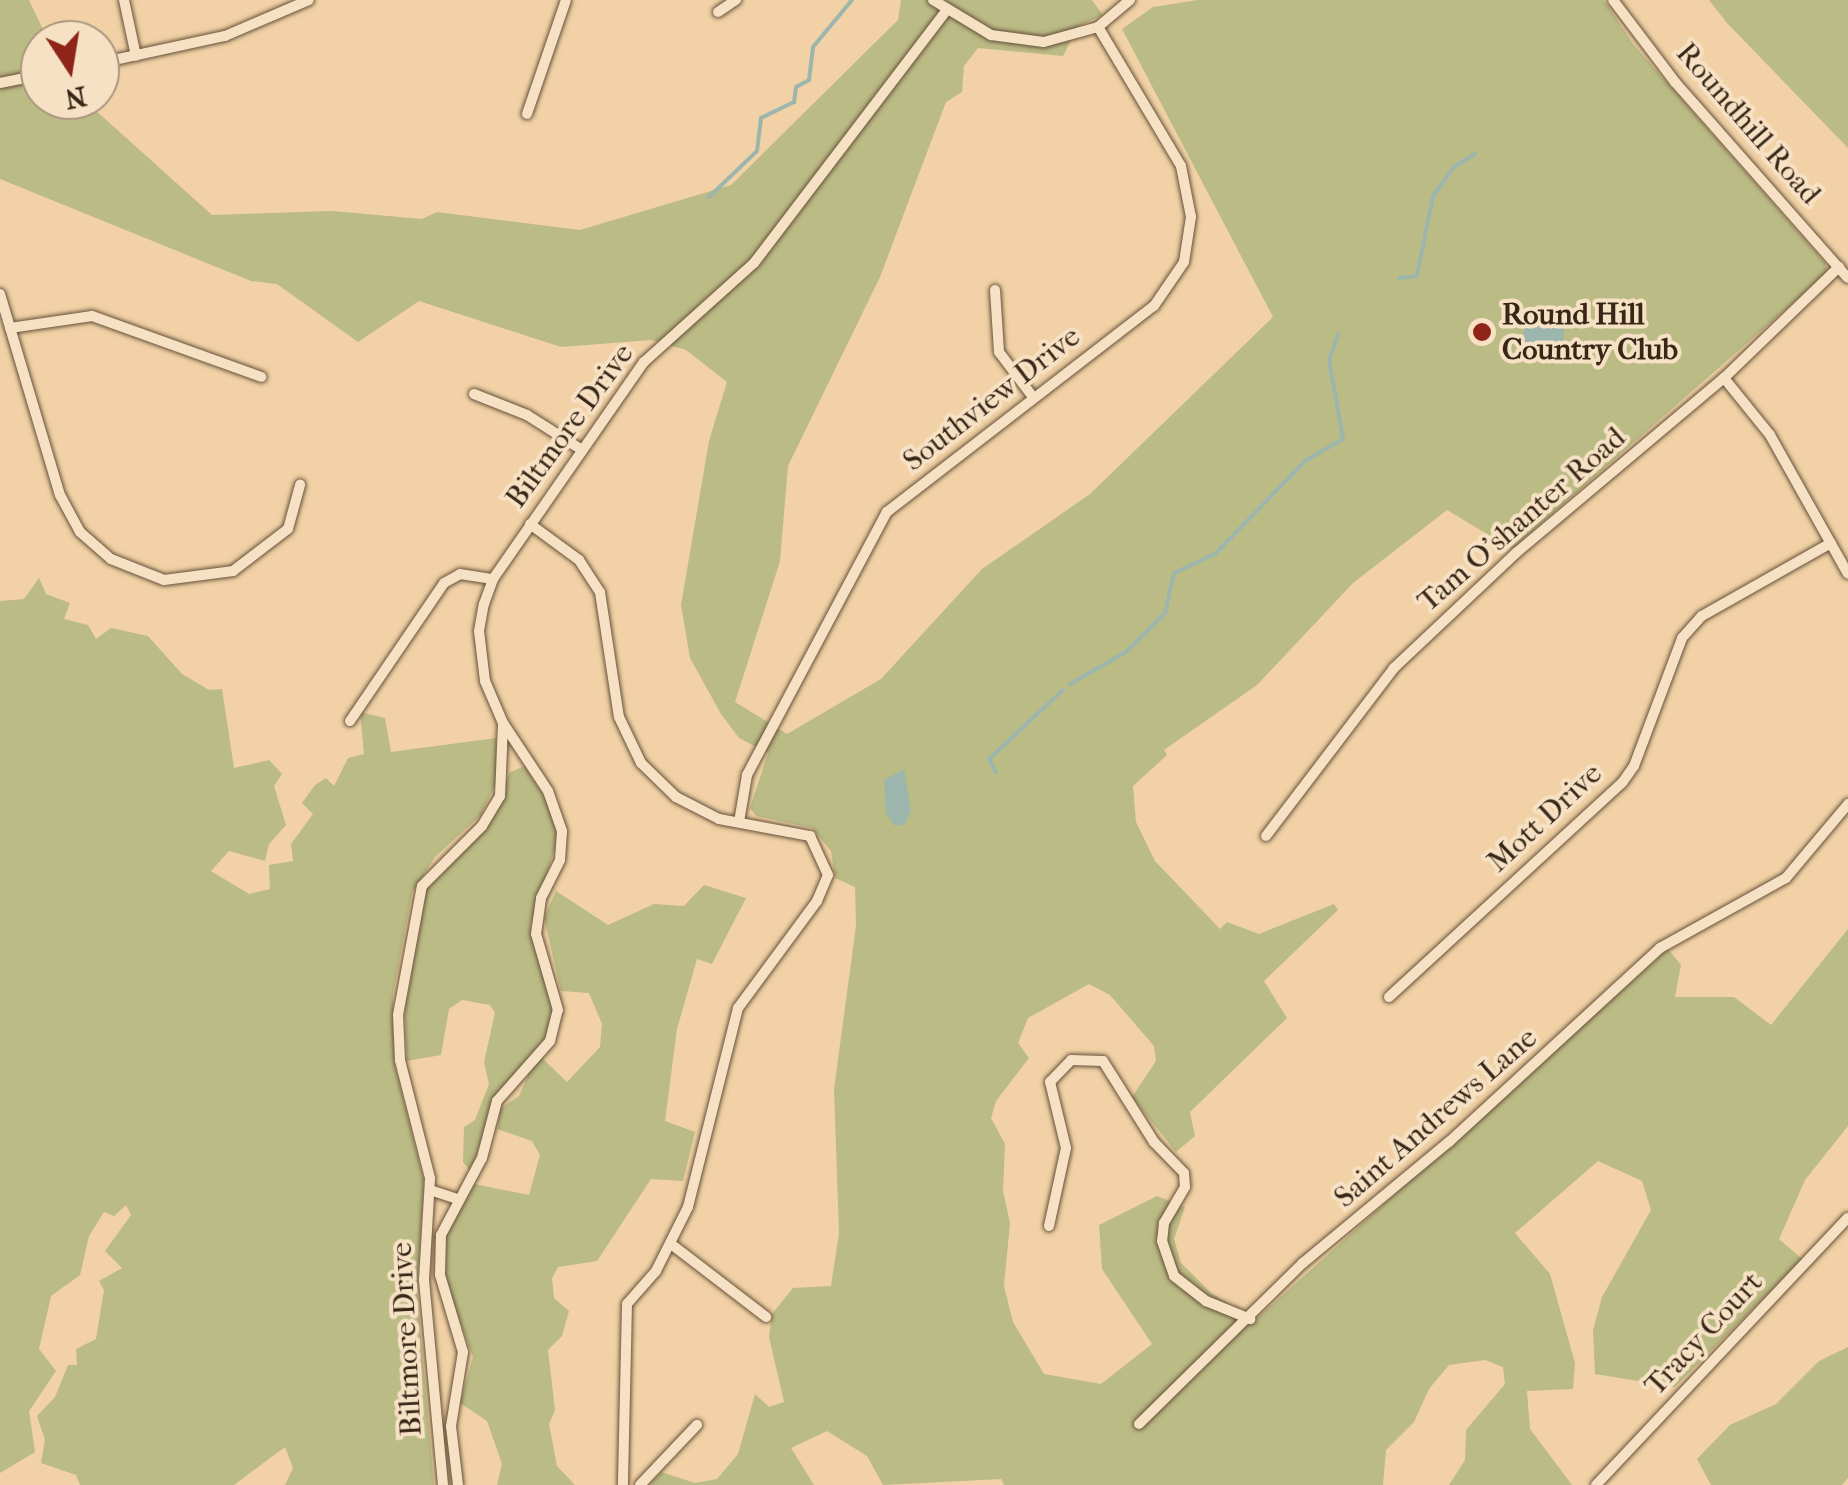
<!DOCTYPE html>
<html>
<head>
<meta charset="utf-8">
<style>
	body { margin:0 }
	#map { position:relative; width:1848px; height:1485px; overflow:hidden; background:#f1d1a5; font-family:"IM FELL French Canon",serif }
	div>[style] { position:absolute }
	.green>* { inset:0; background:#bbbb85 }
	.water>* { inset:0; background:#9cb6ad; transform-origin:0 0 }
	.stream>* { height:4px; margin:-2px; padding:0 2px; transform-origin:2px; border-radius:2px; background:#9cb6ad }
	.roads { filter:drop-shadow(0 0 2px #66513a) drop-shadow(0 0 2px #66513a) }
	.street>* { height:10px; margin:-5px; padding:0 5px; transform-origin:5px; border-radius:5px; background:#f6e1c4 }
	.dots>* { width:28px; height:28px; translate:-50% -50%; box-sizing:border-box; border:5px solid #f6e1c4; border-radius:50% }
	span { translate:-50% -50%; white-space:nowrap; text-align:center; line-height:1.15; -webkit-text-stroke:8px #f6e1c4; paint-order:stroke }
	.street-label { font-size:30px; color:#382617 }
	.poi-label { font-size:30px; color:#382617; font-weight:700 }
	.left { translate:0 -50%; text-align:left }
	.north { position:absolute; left:20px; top:20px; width:100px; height:100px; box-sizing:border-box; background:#f6e1c4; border:2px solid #aa967f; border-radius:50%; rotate:168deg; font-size:28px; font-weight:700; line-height:40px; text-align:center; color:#382617 }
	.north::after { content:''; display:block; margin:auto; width:35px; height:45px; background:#8f2418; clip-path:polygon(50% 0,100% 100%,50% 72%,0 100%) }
</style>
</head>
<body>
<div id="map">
	<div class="green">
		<div style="clip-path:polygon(0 0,29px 0,48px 40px,40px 40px,40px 100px,84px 100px,212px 215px,332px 211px,422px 219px,437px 212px,580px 230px,731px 185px,898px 20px,901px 0,1092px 0,1103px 15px,1078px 26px,1063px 56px,978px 48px,964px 66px,962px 92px,946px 102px,880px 277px,788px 466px,780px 561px,735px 702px,787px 734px,881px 679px,982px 569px,1090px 494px,1273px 317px,1122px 29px,1153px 7px,1198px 0,1604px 0,1633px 44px,1826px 264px,1827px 273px,1512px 549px,1447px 510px,1353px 583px,1257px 685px,1164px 750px,1167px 755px,1133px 786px,1136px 822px,1155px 861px,1220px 929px,1227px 922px,1259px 934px,1334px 904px,1338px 910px,1264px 981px,1287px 1018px,1190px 1112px,1195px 1136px,1176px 1152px,1132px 1097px,1156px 1061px,1154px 1046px,1110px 995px,1089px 984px,1028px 1018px,1018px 1043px,1029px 1058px,996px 1101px,991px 1118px,1005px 1144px,1003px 1191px,1010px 1223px,1004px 1286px,1013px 1322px,1044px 1374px,1101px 1384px,1152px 1344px,1102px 1269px,1099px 1225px,1157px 1196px,1185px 1207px,1174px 1239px,1181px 1263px,1210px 1292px,1255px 1320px,1668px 949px,1681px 965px,1675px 997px,1734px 997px,1771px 1025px,1848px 929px,1848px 1126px,1805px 1180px,1779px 1239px,1802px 1259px,1675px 1387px,1595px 1374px,1593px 1330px,1602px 1297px,1651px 1210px,1642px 1181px,1598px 1161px,1515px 1233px,1550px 1274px,1575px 1363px,1573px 1389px,1527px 1391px,1530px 1429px,1572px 1485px,1449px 1485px,1465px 1460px,1466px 1430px,1505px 1384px,1503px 1367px,1485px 1360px,1449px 1365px,1429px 1389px,1414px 1422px,1386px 1450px,1383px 1485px,1004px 1485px,1001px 1479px,883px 1485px,867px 1456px,827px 1431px,791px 1448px,814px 1485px,650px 1485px,661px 1472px,695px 1483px,717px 1479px,738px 1454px,755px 1394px,769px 1407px,784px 1402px,769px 1337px,772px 1314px,793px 1288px,831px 1286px,839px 1233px,834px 1089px,856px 926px,855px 887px,835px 878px,831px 851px,812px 828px,756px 816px,750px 808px,768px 753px,739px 738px,721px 714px,690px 658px,681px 605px,709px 441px,727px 382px,686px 350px,651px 340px,561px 347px,419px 301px,358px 342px,277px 284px,251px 281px,0 179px)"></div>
		<div style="clip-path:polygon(1709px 0,1848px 0,1848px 148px,1727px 23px)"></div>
		<div style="clip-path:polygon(39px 578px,46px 594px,70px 603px,64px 619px,88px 625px,96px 639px,111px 628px,148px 636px,182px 674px,209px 690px,222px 689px,234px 768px,269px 760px,282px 774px,274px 786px,286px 825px,269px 844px,265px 861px,229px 851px,211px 871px,249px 894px,270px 889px,269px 865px,293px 861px,291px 844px,313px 814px,302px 803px,315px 785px,326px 778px,334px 786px,348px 758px,364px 754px,360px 712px,385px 718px,391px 752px,496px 738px,496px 783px,481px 815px,435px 857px,412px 893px,393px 995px,394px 1062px,424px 1181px,417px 1292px,434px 1485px,285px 1485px,293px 1468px,285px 1447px,234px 1485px,80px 1485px,76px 1475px,41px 1463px,45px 1440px,37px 1416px,55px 1397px,68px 1365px,77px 1365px,76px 1349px,96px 1339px,104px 1290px,99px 1281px,122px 1268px,105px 1251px,131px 1215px,126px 1205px,114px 1216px,104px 1212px,89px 1236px,80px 1275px,51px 1296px,39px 1349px,56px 1371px,29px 1411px,35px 1452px,0 1473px,0 601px,24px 599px)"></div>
		<div style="clip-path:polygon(525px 766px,551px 808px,558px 839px,530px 926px,555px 1003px,549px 1033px,494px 1098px,471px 1172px,463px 1162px,464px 1127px,475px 1120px,489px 1084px,484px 1062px,495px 1013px,490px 1005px,462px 1000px,449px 1009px,441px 1055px,407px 1061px,405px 1009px,427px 886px,483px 832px,510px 772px)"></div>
		<div style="clip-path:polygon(704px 885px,746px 898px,712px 964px,697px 959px,677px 1029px,665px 1121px,695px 1132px,683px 1181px,651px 1179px,597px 1261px,558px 1267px,552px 1278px,554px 1298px,569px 1311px,562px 1336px,548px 1350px,555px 1410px,549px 1424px,557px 1466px,575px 1485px,497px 1485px,502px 1464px,487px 1421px,460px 1403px,473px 1357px,445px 1280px,444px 1237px,474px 1184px,529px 1195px,540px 1155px,532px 1141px,497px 1129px,501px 1108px,519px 1096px,532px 1066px,542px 1058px,567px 1082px,600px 1047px,602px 1024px,589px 993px,561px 991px,544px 918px,556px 891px,608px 925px,654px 904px,684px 906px)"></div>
		<div style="clip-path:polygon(1848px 1347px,1848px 1478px,1842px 1485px,1711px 1485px,1697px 1459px,1730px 1425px,1776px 1404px,1819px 1361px)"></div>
	</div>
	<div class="water">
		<div style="left:1525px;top:314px;width:40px;height:31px;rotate:4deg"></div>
		<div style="clip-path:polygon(904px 769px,911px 811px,905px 824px,895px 826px,886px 813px,884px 780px)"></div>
	</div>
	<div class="stream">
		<div style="left:709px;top:197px;width:66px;rotate:-43.8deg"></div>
		<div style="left:757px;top:151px;width:33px;rotate:-83deg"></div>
		<div style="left:761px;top:118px;width:37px;rotate:-26deg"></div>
		<div style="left:794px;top:102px;width:15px;rotate:-82deg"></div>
		<div style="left:796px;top:87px;width:15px;rotate:-28deg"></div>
		<div style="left:809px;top:80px;width:33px;rotate:-83deg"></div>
		<div style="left:813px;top:47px;width:61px;rotate:-50.3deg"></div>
		<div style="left:1399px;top:278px;width:18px;rotate:-6deg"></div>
		<div style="left:1417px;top:276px;width:82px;rotate:-78.7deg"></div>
		<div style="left:1433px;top:196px;width:36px;rotate:-54deg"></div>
		<div style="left:1454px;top:167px;width:25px;rotate:-32deg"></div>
		<div style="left:1070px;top:684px;width:64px;rotate:-29.7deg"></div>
		<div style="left:1126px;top:652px;width:55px;rotate:-45deg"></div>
		<div style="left:1165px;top:613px;width:41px;rotate:-77.3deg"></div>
		<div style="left:1174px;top:573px;width:45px;rotate:-24.9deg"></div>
		<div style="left:1215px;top:554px;width:129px;rotate:-45.9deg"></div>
		<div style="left:1305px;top:461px;width:44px;rotate:-30.1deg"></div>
		<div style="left:1343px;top:439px;width:80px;rotate:-100deg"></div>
		<div style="left:1329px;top:360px;width:27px;rotate:-70deg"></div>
		<div style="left:996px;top:772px;width:15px;rotate:-118deg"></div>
		<div style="left:989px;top:759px;width:101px;rotate:-43deg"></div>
	</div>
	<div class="roads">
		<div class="street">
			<div style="left:124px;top:0;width:57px;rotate:77.9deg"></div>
			<div style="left:933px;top:0;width:68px;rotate:31.1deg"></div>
			<div style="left:991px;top:35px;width:53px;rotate:7.5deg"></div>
			<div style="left:1044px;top:42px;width:56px;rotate:-15.5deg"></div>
			<div style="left:1098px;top:27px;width:42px;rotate:-40.2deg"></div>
			<div style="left:1613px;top:0;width:103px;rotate:52.9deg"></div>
			<div style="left:1675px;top:82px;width:261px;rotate:48.6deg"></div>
			<div style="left:718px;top:12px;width:22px;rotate:-34deg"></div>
			<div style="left:100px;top:63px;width:128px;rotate:-12.2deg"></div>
			<div style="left:225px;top:36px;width:91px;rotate:-23.2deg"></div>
			<div style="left:0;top:83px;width:41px;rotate:-11.3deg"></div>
			<div style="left:527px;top:114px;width:120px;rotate:-71.1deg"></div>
			<div style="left:995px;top:290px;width:62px;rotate:86.3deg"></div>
			<div style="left:999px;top:352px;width:56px;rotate:52.9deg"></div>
			<div style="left:0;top:294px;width:210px;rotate:73.4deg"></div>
			<div style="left:60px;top:495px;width:42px;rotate:61.6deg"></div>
			<div style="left:80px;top:532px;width:41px;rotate:41.1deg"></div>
			<div style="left:111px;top:559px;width:57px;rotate:21.6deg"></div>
			<div style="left:164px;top:580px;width:70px;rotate:-7.4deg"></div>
			<div style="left:233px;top:571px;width:69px;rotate:-37.4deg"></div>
			<div style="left:288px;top:529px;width:46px;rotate:-74.7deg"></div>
			<div style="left:10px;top:328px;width:83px;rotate:-8.3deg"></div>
			<div style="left:92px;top:316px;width:180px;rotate:19.8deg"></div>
			<div style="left:1724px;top:378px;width:73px;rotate:51.1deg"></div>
			<div style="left:1770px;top:435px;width:159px;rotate:60.7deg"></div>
			<div style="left:474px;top:394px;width:57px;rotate:21.6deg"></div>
			<div style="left:527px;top:415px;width:62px;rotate:32.4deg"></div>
			<div style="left:530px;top:524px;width:61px;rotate:36.3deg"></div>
			<div style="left:579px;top:560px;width:38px;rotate:57deg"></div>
			<div style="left:600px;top:592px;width:126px;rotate:81.4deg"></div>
			<div style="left:619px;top:717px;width:51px;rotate:64.4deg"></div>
			<div style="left:641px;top:763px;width:49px;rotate:44.2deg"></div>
			<div style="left:676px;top:797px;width:48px;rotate:27.1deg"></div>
			<div style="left:719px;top:819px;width:93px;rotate:10.6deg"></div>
			<div style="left:810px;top:836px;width:43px;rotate:65.2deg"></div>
			<div style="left:828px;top:875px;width:28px;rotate:113deg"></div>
			<div style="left:817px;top:901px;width:133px;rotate:126.4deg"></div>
			<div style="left:738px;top:1008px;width:205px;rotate:104.1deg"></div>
			<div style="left:688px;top:1207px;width:72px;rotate:116.6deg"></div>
			<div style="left:656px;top:1271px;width:44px;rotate:131.3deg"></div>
			<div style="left:627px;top:1304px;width:181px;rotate:91.3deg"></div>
			<div style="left:350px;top:721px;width:167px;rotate:-55.7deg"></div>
			<div style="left:444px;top:583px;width:18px;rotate:-29deg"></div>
			<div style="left:460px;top:574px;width:33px;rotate:9deg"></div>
			<div style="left:739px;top:822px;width:48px;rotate:-80.3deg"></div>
			<div style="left:747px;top:775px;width:298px;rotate:-62deg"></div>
			<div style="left:887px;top:512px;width:337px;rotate:-37.7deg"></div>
			<div style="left:1154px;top:306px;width:53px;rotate:-55.7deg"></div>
			<div style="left:1184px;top:262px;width:46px;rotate:-81.2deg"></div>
			<div style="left:1191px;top:217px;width:52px;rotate:-101.1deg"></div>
			<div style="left:1181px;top:166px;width:162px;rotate:-120.8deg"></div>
			<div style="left:1266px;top:836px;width:211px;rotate:-52.7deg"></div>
			<div style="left:1394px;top:668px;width:168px;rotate:-43.3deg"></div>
			<div style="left:1516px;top:553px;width:272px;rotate:-40.1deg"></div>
			<div style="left:1724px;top:378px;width:160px;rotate:-44deg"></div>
			<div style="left:1389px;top:997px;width:316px;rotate:-42.6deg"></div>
			<div style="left:1622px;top:783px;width:21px;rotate:-55deg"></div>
			<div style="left:1634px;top:766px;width:137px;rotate:-69.4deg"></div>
			<div style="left:1682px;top:638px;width:30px;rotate:-48deg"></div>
			<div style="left:1702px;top:616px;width:148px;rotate:-29.5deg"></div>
			<div style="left:430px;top:1190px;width:28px;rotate:18deg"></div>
			<div style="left:1049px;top:1226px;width:80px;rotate:-77.7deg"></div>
			<div style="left:1066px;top:1148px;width:68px;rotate:-103.6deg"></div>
			<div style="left:1050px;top:1082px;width:30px;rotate:-46deg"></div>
			<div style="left:1071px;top:1060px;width:32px;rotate:2deg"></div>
			<div style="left:1103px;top:1061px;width:96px;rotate:57.8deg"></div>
			<div style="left:1154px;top:1142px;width:43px;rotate:45.9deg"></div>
			<div style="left:1184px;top:1173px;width:14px;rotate:86deg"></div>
			<div style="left:1185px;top:1187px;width:42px;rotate:120.3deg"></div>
			<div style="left:1164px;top:1223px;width:18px;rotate:96deg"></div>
			<div style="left:1162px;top:1241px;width:37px;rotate:71deg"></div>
			<div style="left:1174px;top:1276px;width:41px;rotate:38deg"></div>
			<div style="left:1206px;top:1301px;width:48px;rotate:22.2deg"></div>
			<div style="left:671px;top:1244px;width:120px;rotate:37.5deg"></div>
			<div style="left:1139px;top:1424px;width:230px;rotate:-44.5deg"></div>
			<div style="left:1303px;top:1263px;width:190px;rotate:-39.7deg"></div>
			<div style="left:1449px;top:1142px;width:287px;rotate:-42.6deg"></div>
			<div style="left:1660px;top:948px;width:144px;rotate:-29.1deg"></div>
			<div style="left:1786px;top:878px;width:97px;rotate:-50deg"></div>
			<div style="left:443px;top:1485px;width:206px;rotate:-95.3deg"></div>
			<div style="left:424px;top:1280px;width:102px;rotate:-86.6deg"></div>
			<div style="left:430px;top:1178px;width:122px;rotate:-104.3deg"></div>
			<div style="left:400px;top:1060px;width:45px;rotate:-92.5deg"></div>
			<div style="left:398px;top:1015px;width:131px;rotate:-79.5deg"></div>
			<div style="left:422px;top:886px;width:85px;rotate:-45deg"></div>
			<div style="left:482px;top:826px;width:35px;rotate:-59deg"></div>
			<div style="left:500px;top:796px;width:72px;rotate:-87.6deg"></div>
			<div style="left:458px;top:1485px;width:59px;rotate:-96.8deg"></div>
			<div style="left:451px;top:1426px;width:75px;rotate:-80.8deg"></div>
			<div style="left:463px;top:1352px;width:80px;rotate:-106.6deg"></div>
			<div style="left:440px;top:1275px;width:40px;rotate:-88.6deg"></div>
			<div style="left:441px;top:1235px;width:87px;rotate:-62deg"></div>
			<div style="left:482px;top:1158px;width:59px;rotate:-75.3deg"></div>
			<div style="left:497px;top:1101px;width:80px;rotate:-48.5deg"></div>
			<div style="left:550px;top:1041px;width:32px;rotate:-76deg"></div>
			<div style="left:558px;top:1010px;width:79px;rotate:-106.1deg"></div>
			<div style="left:536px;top:934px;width:36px;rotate:-82deg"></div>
			<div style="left:541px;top:898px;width:42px;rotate:-63.4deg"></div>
			<div style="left:560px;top:860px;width:29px;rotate:-86deg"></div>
			<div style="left:562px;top:831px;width:42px;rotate:-109.3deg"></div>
			<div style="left:548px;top:791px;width:82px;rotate:-123.5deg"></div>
			<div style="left:503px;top:723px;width:46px;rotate:-113.2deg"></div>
			<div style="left:485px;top:681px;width:50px;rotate:-96.8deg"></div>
			<div style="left:479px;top:631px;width:27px;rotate:-80deg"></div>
			<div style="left:484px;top:604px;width:27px;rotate:-70deg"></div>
			<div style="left:493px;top:579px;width:264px;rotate:-55.2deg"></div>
			<div style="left:644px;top:362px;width:148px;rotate:-42deg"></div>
			<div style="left:754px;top:263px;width:315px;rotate:-52.7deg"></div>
			<div style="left:640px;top:1485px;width:83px;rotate:-46.5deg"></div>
			<div style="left:1596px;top:1485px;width:367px;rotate:-46.7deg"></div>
		</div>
	</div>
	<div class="dots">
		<div style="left:1482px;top:332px;background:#8f2418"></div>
	</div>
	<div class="street-label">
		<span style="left:1748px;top:124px;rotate:49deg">Roundhill Road</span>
		<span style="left:992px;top:399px;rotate:-38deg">Southview Drive</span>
		<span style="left:570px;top:426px;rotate:-54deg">Biltmore Drive</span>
		<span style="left:1522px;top:520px;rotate:-41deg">Tam O'shanter Road</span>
		<span style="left:1545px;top:818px;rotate:-43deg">Mott Drive</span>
		<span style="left:1436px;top:1118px;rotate:-41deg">Saint Andrews Lane</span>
		<span style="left:1704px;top:1334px;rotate:-47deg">Tracy Court</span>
		<span style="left:407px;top:1339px;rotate:-93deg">Biltmore Drive</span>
	</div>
	<div class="poi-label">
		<span class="left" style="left:1502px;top:332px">Round Hill<br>Country Club</span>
	</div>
	<div class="north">N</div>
</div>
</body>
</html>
